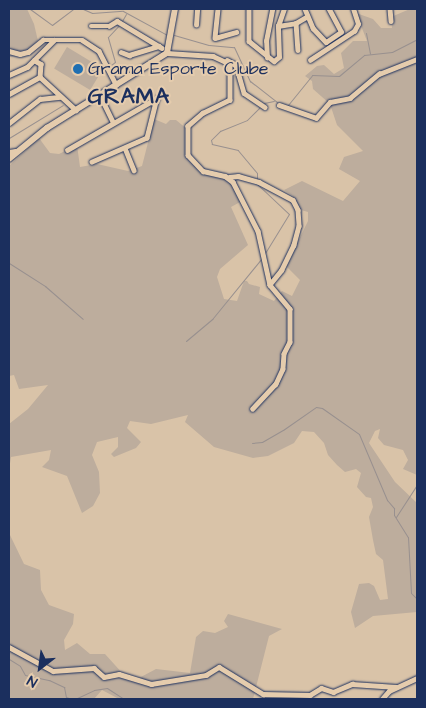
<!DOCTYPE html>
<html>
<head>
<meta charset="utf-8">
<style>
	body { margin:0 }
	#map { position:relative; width:426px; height:708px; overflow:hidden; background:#d9c3a8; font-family:"Architects Daughter",sans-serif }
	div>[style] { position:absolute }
	.green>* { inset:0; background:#bdad9d; transform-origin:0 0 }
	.stream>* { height:1px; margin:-0.5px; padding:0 0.5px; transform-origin:0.5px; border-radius:0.5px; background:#98908f }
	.roads { filter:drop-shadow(0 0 1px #1b2f5e) drop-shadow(0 0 1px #1b2f5e) }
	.minor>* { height:4.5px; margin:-2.25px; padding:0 2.25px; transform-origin:2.25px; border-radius:2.25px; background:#e5ccad }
	.major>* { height:5.5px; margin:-2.75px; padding:0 2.75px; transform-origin:2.75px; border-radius:2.75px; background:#e5ccad }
	.dots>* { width:14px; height:14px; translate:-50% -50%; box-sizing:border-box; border:2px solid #e5ccad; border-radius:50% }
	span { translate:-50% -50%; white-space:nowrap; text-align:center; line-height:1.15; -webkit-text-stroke:4px #e5ccad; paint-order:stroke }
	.poi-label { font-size:18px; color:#1b2f5e }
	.left { translate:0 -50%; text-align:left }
	.district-label { font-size:22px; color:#1b2f5e; font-weight:700; letter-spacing:1px }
	.frame { position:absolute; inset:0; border:10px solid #1b2f5e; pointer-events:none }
	.north { position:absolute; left:15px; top:643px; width:50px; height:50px; -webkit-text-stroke:4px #e5ccad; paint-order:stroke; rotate:210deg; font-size:14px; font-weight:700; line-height:20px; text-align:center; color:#1b2f5e }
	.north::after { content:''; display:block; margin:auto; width:18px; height:22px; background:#1b2f5e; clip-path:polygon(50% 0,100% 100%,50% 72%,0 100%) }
</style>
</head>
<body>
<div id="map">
	<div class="green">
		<div style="clip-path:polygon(9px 9px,27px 9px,34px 24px,38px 41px,21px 56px,9px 57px)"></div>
		<div style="clip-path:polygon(410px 9px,417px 9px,417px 475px,403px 469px,408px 460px,403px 450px,384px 445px,378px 438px,380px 429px,375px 431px,369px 443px,395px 482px,417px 503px,417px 612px,373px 616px,355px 628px,351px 612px,359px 584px,369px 583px,374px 586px,380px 600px,388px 599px,383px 560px,376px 554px,373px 540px,369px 517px,373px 507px,371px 498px,366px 497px,357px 487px,361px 473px,356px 469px,345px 472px,337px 465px,328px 455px,324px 443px,314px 432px,302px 431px,294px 443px,268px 456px,253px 458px,214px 447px,185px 422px,188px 415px,151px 424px,130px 421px,127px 428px,141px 442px,136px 448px,114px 457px,111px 454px,118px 447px,118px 437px,97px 442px,92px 455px,99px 472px,100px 493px,93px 506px,82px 513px,67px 476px,42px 467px,49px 460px,51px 450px,11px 457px,9px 470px,9px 424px,28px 409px,48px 385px,19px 389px,14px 375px,9px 376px,9px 166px,39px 138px,50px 153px,59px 154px,77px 145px,80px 167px,97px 164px,128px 171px,142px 166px,154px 119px,166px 124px,170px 120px,176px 120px,187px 129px,189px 160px,205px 175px,232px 176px,242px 201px,231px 207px,248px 245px,220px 269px,217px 277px,224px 299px,237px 301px,244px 281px,247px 281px,249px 284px,260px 287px,259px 294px,274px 301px,282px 291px,292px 296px,300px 280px,286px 266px,308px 221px,308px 212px,301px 210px,293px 196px,284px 190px,302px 181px,343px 201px,360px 181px,339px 169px,344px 157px,363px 151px,337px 125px,330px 104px,313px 89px,312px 81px,305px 76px,317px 66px,324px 65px,334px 74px,344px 68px,341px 53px,353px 41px,367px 41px,356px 13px,373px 19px,381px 28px,392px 28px,391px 17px)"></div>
		<div style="left:67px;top:47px;width:42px;height:25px;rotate:31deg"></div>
		<div style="clip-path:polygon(9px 533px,24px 564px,40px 570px,41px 590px,49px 605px,74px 614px,73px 624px,64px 640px,65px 650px,77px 643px,90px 654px,105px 654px,124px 675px,139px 678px,156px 669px,190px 673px,196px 637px,203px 631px,215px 633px,228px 627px,224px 621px,228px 614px,282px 629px,269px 636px,253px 699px,119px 699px,102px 690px,94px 699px,9px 699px)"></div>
	</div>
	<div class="stream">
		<div style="left:30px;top:9px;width:27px;rotate:36deg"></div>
		<div style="left:52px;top:25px;width:26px;rotate:-37deg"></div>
		<div style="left:83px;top:9px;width:10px;rotate:24deg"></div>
		<div style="left:92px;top:13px;width:31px;rotate:-4deg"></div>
		<div style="left:123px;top:11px;width:50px;rotate:28.6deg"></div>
		<div style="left:122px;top:21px;width:8px;rotate:-60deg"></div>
		<div style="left:366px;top:33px;width:21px;rotate:79deg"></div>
		<div style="left:174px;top:35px;width:36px;rotate:16deg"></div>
		<div style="left:209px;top:45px;width:25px;rotate:5deg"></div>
		<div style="left:234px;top:47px;width:38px;rotate:65deg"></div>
		<div style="left:250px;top:81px;width:36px;rotate:38deg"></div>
		<div style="left:110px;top:66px;width:6px;rotate:-39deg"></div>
		<div style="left:115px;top:62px;width:26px;rotate:-106deg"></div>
		<div style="left:108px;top:37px;width:16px;rotate:-47deg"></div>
		<div style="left:264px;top:103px;width:10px;rotate:-11deg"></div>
		<div style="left:288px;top:105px;width:38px;rotate:-51deg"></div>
		<div style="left:312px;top:75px;width:27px;rotate:2deg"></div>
		<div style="left:339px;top:76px;width:33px;rotate:-40deg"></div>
		<div style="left:364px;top:55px;width:28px;rotate:-6deg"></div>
		<div style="left:392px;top:52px;width:28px;rotate:-27deg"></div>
		<div style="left:9px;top:138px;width:63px;rotate:-31.4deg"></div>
		<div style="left:257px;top:178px;width:5px;rotate:-90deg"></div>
		<div style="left:257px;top:173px;width:30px;rotate:-130deg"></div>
		<div style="left:238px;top:150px;width:27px;rotate:-167deg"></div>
		<div style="left:212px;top:144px;width:4px;rotate:-104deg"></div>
		<div style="left:211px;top:140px;width:13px;rotate:-45deg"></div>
		<div style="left:220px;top:131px;width:29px;rotate:-22deg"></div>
		<div style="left:247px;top:120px;width:18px;rotate:-45deg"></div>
		<div style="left:256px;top:183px;width:45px;rotate:43.2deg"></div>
		<div style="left:289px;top:214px;width:46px;rotate:121.6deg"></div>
		<div style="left:9px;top:263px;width:43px;rotate:32.6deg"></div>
		<div style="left:45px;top:286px;width:50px;rotate:41deg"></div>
		<div style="left:186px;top:341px;width:35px;rotate:-40deg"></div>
		<div style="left:213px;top:318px;width:77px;rotate:-50.8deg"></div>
		<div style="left:252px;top:443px;width:10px;rotate:-6deg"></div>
		<div style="left:262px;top:442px;width:24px;rotate:-30deg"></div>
		<div style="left:283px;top:430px;width:40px;rotate:-34.9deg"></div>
		<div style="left:316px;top:407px;width:6px;rotate:9deg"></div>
		<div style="left:322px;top:408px;width:45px;rotate:35.1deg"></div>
		<div style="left:359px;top:434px;width:72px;rotate:67deg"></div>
		<div style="left:387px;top:500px;width:11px;rotate:49deg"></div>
		<div style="left:394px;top:508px;width:7px;rotate:90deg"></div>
		<div style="left:394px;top:515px;width:26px;rotate:58deg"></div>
		<div style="left:408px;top:537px;width:56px;rotate:86.9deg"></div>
		<div style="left:411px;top:593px;width:8px;rotate:45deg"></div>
		<div style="left:396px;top:517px;width:38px;rotate:-57deg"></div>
		<div style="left:9px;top:659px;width:13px;rotate:32deg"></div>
		<div style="left:20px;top:666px;width:10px;rotate:61deg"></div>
		<div style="left:25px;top:675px;width:25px;rotate:12deg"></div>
		<div style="left:49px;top:680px;width:17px;rotate:25deg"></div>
		<div style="left:64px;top:687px;width:10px;rotate:79deg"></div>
		<div style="left:66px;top:697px;width:6px;rotate:18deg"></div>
		<div style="left:75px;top:699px;width:21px;rotate:-25deg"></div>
		<div style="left:94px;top:690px;width:13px;rotate:-9deg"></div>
		<div style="left:107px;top:688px;width:20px;rotate:33deg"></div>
	</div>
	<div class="roads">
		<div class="minor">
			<div style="left:218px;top:9px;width:29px;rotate:96deg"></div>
			<div style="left:215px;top:38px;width:22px;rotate:-16deg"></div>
			<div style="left:249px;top:9px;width:32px;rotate:90deg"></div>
			<div style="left:249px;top:41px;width:32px;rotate:39deg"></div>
			<div style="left:274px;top:61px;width:6px;rotate:-39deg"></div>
			<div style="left:279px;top:57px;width:31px;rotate:-92deg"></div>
			<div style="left:278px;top:26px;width:18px;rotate:-71deg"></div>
			<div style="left:305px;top:9px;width:21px;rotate:67deg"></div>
			<div style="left:313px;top:28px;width:19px;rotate:47deg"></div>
			<div style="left:326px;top:42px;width:18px;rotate:-34deg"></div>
			<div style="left:341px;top:32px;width:26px;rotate:-118deg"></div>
			<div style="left:390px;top:9px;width:12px;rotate:85deg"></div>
			<div style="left:296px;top:23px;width:27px;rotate:86deg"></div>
			<div style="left:196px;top:25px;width:16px;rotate:-86deg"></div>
			<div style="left:91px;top:26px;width:18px"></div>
			<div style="left:109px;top:26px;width:9px;rotate:-32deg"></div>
			<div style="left:117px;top:21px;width:52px;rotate:31deg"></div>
			<div style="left:278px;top:26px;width:18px;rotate:-9deg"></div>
			<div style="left:296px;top:23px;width:12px;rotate:-31deg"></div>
			<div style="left:9px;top:51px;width:11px;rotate:15deg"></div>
			<div style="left:20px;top:54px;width:8px;rotate:-14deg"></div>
			<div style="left:28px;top:52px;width:19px;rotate:-39deg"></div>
			<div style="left:43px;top:40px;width:39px"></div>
			<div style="left:82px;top:40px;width:20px;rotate:33deg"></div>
			<div style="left:99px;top:51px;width:38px;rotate:63deg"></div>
			<div style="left:121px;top:52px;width:9px;rotate:21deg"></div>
			<div style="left:129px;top:55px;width:31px;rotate:-17deg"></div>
			<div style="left:167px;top:53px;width:46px;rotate:3.7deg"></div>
			<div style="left:213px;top:56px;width:19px;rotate:25deg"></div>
			<div style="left:230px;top:64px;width:36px;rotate:90deg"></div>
			<div style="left:230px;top:100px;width:30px;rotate:154deg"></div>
			<div style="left:203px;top:113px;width:20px;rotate:139deg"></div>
			<div style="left:188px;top:126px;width:29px;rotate:90deg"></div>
			<div style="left:188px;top:155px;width:22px;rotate:47deg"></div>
			<div style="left:203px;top:171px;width:23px;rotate:13deg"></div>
			<div style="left:225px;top:176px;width:10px;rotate:37deg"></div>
			<div style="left:233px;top:182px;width:55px;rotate:63deg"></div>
			<div style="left:258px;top:231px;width:55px;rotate:77.5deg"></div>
			<div style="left:270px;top:285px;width:31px;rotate:50deg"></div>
			<div style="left:290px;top:309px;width:33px;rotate:90deg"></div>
			<div style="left:290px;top:342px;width:13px;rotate:117deg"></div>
			<div style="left:284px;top:354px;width:15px;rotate:94deg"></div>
			<div style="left:283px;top:369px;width:17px;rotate:115deg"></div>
			<div style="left:276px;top:384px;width:34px;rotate:133deg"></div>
			<div style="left:267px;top:58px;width:17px;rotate:-93deg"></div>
			<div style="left:266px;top:41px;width:33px;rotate:-79deg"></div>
			<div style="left:34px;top:60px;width:8px;rotate:30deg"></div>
			<div style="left:41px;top:64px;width:13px;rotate:94deg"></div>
			<div style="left:40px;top:77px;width:49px;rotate:42.5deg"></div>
			<div style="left:227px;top:60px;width:10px;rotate:29deg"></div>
			<div style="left:236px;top:65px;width:29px;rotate:74deg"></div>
			<div style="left:244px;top:93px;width:25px;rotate:34deg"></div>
			<div style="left:310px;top:60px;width:53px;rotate:-33.4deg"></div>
			<div style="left:354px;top:31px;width:8px;rotate:-60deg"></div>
			<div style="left:358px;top:24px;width:16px;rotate:-108deg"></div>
			<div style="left:9px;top:75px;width:20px;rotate:-24deg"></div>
			<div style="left:27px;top:67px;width:38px;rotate:-45deg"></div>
			<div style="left:9px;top:94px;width:35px;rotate:-29deg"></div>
			<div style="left:100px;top:95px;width:30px;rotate:64deg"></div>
			<div style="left:279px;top:105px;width:39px;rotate:19deg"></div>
			<div style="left:316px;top:118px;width:21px;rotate:-49deg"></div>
			<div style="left:330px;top:102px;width:20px;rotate:-11deg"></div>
			<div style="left:350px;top:98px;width:38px;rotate:-40deg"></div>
			<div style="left:379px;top:74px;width:41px;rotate:-21.5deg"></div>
			<div style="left:9px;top:123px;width:39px;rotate:-38deg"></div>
			<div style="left:40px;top:99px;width:20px;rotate:-6deg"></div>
			<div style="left:125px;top:148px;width:24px;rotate:68deg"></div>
			<div style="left:67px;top:150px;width:104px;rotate:-30deg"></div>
			<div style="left:157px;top:98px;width:41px;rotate:104deg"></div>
			<div style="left:147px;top:138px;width:60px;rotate:156.4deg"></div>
			<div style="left:9px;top:152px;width:6px;rotate:-9deg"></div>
			<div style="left:229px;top:177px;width:9px;rotate:-6deg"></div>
			<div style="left:238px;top:176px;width:22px;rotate:16deg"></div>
			<div style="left:259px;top:182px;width:38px;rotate:28deg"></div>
			<div style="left:293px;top:200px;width:11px;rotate:63deg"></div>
			<div style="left:298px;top:210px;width:16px;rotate:86deg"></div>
			<div style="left:299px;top:226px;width:20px;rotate:105deg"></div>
			<div style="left:294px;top:245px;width:28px;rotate:116deg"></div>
			<div style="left:282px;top:270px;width:19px;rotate:129deg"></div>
			<div style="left:9px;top:647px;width:50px;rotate:28.6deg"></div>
			<div style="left:53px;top:671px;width:41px;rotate:-4.2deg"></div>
			<div style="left:94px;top:668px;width:13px;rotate:42deg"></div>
			<div style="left:104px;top:677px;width:15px;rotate:-11deg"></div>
			<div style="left:119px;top:674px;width:34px;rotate:17deg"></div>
			<div style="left:151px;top:684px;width:56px;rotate:-9.3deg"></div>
			<div style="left:206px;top:675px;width:15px;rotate:-32deg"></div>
			<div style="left:219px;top:667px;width:52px;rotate:31.5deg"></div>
			<div style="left:263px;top:694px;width:47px;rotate:1.2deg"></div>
			<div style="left:310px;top:695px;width:13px;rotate:-32deg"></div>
			<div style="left:321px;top:688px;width:13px;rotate:18deg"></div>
			<div style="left:333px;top:692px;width:21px;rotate:-23deg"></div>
			<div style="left:352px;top:684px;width:44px;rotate:3.9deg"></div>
			<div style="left:382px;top:699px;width:11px;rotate:-49deg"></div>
			<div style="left:389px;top:691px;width:31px;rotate:-25deg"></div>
		</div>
		<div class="major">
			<div style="left:9px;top:159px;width:49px;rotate:-39.2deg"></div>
			<div style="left:47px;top:128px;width:142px;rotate:-32deg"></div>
			<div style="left:167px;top:53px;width:45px;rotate:-79.7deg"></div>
		</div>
	</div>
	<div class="dots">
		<div style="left:78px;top:69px;background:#1f6fb2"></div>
	</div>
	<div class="poi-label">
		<span class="left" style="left:88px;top:69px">Grama Esporte Clube</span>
	</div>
	<div class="district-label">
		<span style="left:129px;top:97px">GRAMA</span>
	</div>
	<div class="frame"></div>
	<div class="north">N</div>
</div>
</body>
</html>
